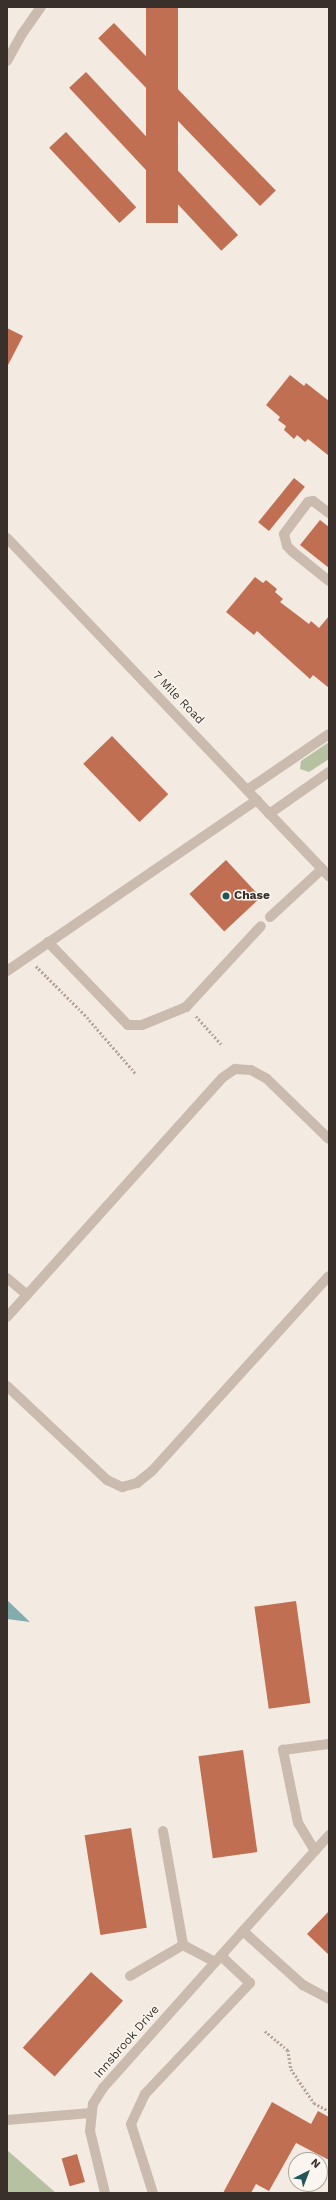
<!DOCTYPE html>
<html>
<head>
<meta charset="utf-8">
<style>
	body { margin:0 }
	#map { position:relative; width:336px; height:2200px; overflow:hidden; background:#f3ebe2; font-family:"Work Sans",sans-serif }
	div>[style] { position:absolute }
	.green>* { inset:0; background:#b6c1a2 }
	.water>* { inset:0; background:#82acae }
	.building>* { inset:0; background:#c06f52; transform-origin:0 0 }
	.path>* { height:2.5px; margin-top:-1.25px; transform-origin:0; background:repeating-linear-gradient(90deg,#b6a598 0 2px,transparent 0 4px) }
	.minor>* { height:10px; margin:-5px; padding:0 5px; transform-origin:5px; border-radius:5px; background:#cbbbae }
	.dots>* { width:11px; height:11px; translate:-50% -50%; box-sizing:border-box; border:2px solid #faf5ee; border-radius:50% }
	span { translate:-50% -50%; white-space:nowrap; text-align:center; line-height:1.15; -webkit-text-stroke:3px #faf5ee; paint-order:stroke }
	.street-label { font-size:12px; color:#39302c }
	.poi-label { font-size:12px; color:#39302c; font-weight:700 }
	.left { translate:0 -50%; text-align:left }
	.frame { position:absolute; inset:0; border:8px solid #39302c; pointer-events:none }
	.north { position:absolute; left:288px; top:2152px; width:40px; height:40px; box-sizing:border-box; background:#faf5ee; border:1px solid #ada6a0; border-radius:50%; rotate:42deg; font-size:11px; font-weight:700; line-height:16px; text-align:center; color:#39302c }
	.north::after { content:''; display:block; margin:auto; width:14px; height:18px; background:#235559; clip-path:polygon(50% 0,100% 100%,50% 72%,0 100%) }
</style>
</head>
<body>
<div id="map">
	<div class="green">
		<div style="clip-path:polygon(329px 742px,329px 759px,309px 772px,300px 769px,301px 761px)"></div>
		<div style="clip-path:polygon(7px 2150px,56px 2193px,7px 2193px)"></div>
	</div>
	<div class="water">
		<div style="clip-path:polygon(7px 1600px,30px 1622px,7px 1619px)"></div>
	</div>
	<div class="building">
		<div style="left:146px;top:7px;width:32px;height:216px"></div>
		<div style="left:114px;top:23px;width:233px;height:22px;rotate:46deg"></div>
		<div style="left:86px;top:72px;width:223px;height:23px;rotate:47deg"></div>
		<div style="left:66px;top:132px;width:103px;height:23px;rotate:47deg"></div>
		<div style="clip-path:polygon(7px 328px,23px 336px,7px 367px)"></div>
		<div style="clip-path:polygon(290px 375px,304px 386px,306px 383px,329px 401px,329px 456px,308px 439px,305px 442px,297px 435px,294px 439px,284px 430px,286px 426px,278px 420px,280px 417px,266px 405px)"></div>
		<div style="left:294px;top:478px;width:14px;height:57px;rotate:39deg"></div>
		<div style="clip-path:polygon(320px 520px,329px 527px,329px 568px,300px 545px)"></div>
		<div style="clip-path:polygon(255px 577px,263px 583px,266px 580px,277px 589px,275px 592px,283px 599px,280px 602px,309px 624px,311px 621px,319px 628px,329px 616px,329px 688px,313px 675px,310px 679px,257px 631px,254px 635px,226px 612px)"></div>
		<div style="left:112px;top:736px;width:81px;height:40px;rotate:46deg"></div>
		<div style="left:226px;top:860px;width:51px;height:50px;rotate:47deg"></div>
		<div style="left:296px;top:1601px;width:103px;height:42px;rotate:82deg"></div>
		<div style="left:243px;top:1750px;width:103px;height:45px;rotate:82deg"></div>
		<div style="left:131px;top:1828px;width:101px;height:47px;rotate:81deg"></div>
		<div style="clip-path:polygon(329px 1911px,329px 1955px,307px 1934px)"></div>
		<div style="left:91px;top:1972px;width:43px;height:102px;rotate:42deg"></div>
		<div style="clip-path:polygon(272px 2102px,311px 2124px,318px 2111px,329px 2117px,329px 2160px,296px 2143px,269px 2191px,256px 2184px,251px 2193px,223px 2193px)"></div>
		<div style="left:77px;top:2154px;width:29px;height:16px;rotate:74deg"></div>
	</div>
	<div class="path">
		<div style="left:36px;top:966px;width:72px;rotate:45deg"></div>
		<div style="left:87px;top:1017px;width:75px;rotate:49.3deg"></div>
		<div style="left:196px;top:1016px;width:39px;rotate:48deg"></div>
		<div style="left:265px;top:2031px;width:30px;rotate:40deg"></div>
		<div style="left:288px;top:2050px;width:19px;rotate:81deg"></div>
		<div style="left:291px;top:2069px;width:41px;rotate:55.9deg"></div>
		<div style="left:314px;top:2103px;width:17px;rotate:28deg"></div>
	</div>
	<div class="minor">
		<div style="left:7px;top:61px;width:31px;rotate:-61deg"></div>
		<div style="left:22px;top:34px;width:33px;rotate:-55deg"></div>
		<div style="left:329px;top:513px;width:20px;rotate:-143deg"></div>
		<div style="left:313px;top:501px;width:5px;rotate:169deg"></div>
		<div style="left:308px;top:502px;width:40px;rotate:127deg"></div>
		<div style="left:284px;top:534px;width:12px;rotate:76deg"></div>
		<div style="left:287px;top:546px;width:8px;rotate:45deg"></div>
		<div style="left:293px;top:552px;width:46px;rotate:38.9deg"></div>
		<div style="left:7px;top:538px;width:467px;rotate:46.4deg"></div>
		<div style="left:247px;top:790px;width:99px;rotate:-34.3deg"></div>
		<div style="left:269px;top:814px;width:73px;rotate:-35deg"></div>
		<div style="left:270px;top:917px;width:71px;rotate:-42.7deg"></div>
		<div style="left:48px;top:942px;width:115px;rotate:46.1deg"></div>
		<div style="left:128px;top:1025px;width:14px"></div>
		<div style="left:142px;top:1025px;width:48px;rotate:-22.2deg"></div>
		<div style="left:186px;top:1007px;width:110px;rotate:-47.2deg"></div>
		<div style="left:7px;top:971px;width:303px;rotate:-34.4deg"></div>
		<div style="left:7px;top:1278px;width:26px;rotate:40deg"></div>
		<div style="left:7px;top:1317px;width:321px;rotate:-48deg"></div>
		<div style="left:222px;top:1078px;width:16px;rotate:-35deg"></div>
		<div style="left:235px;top:1069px;width:16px;rotate:4deg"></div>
		<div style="left:251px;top:1070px;width:18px;rotate:29deg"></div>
		<div style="left:267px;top:1079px;width:86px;rotate:44.1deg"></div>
		<div style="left:7px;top:1386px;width:137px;rotate:43.2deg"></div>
		<div style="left:107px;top:1480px;width:17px;rotate:25deg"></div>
		<div style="left:122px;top:1487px;width:16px;rotate:-15deg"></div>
		<div style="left:137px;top:1483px;width:19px;rotate:-39deg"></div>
		<div style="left:152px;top:1471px;width:263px;rotate:-47.8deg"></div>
		<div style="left:163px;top:1831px;width:116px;rotate:80deg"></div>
		<div style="left:315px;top:1851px;width:33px;rotate:-121deg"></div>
		<div style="left:298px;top:1823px;width:75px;rotate:-101.6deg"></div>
		<div style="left:283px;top:1750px;width:46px;rotate:-7.4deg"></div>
		<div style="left:243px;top:1931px;width:129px;rotate:-48.1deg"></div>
		<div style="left:130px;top:1976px;width:61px;rotate:-30.3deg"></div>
		<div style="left:183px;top:1945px;width:36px;rotate:28deg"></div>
		<div style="left:7px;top:2120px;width:84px;rotate:-4.8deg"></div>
		<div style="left:105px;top:2193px;width:64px;rotate:-103.6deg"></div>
		<div style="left:90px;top:2131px;width:27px;rotate:-84deg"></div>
		<div style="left:93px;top:2104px;width:19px;rotate:-58deg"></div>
		<div style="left:103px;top:2088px;width:210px;rotate:-48.3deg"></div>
		<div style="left:243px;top:1931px;width:81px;rotate:42deg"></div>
		<div style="left:303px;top:1985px;width:30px;rotate:28deg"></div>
		<div style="left:153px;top:2193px;width:72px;rotate:-107.7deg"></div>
		<div style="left:131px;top:2124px;width:33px;rotate:-65deg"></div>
		<div style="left:145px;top:2094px;width:153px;rotate:-46.6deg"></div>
		<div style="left:250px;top:1983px;width:40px;rotate:-137deg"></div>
	</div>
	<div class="dots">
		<div style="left:226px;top:896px;background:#235559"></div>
	</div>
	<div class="street-label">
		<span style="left:178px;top:698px;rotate:46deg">7 Mile Road</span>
		<span style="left:127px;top:2042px;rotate:-49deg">Innsbrook Drive</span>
	</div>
	<div class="poi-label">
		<span class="left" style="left:234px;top:896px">Chase</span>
	</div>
	<div class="frame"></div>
	<div class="north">N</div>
</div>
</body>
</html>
